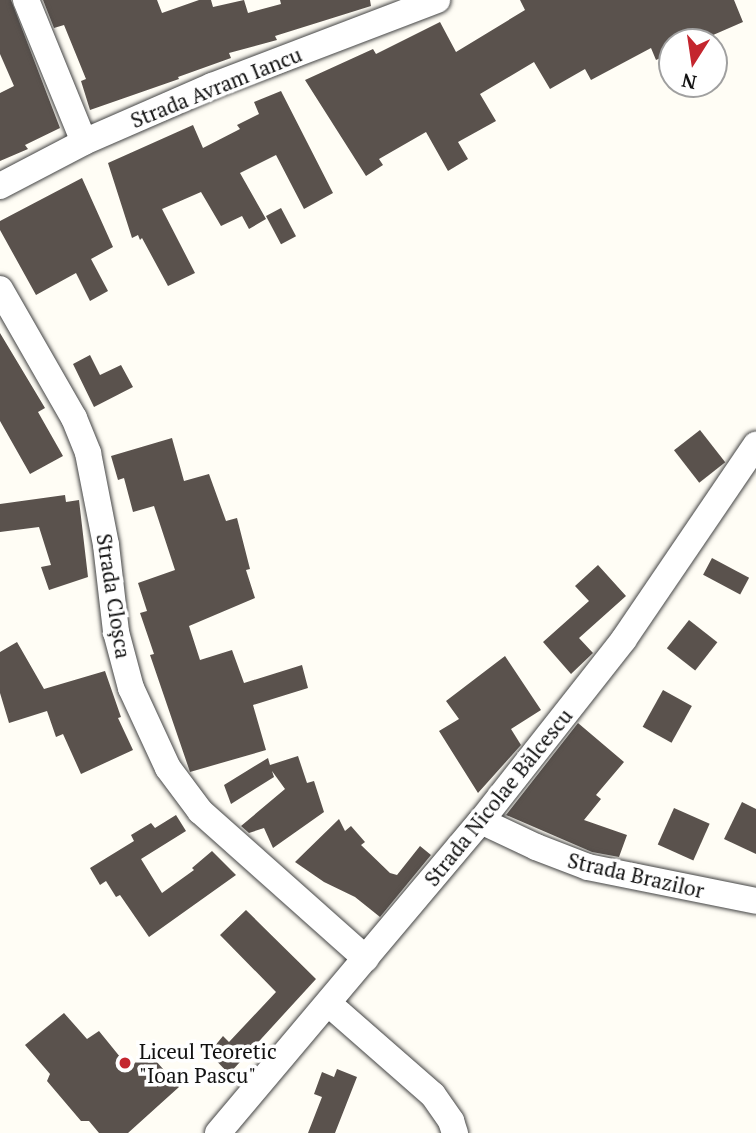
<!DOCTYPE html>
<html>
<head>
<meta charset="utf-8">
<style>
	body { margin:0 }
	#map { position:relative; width:756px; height:1133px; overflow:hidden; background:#fffdf5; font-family:"PT Serif",serif }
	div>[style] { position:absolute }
	.building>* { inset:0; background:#5a524d; transform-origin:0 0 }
	.roads { filter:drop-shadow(0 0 2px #444) drop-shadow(0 0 2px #444) }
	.street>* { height:26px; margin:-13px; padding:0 13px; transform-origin:13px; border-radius:13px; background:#fff }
	.dots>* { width:19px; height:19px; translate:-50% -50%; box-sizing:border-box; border:4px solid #fff; border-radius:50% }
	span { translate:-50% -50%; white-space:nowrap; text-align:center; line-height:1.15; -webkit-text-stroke:7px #fff; paint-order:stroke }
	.street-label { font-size:21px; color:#111 }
	.poi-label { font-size:21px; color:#111 }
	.left { translate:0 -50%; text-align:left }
	.north { position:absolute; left:658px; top:28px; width:70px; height:70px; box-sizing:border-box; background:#fff; border:2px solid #a0a0a0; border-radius:50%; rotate:192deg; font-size:19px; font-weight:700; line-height:28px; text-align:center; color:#111 }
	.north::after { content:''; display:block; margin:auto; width:24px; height:32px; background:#c4262e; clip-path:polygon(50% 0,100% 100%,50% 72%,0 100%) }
</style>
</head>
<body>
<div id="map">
	<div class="building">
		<div style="clip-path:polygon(0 0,11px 0,60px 128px,25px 145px,28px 149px,0 161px,0 93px,14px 86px,0 54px)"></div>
		<div style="clip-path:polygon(43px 0,157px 0,162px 13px,199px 0,211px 0,213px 7px,244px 0,248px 13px,281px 4px,280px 0,370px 0,371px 6px,275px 36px,277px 40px,229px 53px,231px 58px,178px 77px,179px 79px,90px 110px,81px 81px,86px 79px,64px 25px,54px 28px)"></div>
		<div style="clip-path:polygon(520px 0,734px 0,743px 22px,697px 42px,672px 42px,672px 53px,656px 60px,651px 48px,591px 80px,585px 69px,550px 89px,534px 62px,480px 94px,496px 121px,458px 142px,468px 159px,448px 171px,426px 132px,379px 159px,383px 165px,366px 176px,305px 80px,373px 49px,376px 54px,440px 22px,456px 52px,525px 10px)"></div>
		<div style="clip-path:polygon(281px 91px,333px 193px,304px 209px,276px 155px,240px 173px,266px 219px,249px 229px,242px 216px,221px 226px,201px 192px,162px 209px,195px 273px,168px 286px,142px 238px,140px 240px,138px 235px,132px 238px,108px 163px,193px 125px,203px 148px,240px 129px,237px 125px,259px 114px,254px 102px)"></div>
		<div style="clip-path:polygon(82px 178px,113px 247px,91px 259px,108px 291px,90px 301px,76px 273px,36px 295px,0 230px,0 221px)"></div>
		<div style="left:281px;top:208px;width:32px;height:17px;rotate:62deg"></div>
		<div style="clip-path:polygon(0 333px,45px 408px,38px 412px,63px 456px,30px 474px,0 421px)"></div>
		<div style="clip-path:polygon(90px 355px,100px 375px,121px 365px,133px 387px,94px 407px,73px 364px)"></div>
		<div style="left:700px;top:430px;width:41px;height:33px;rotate:52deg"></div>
		<div style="clip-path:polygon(172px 438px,184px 481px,209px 474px,226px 521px,237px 518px,250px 569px,246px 570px,255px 598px,189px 626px,200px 660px,232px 650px,244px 683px,302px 665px,308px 688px,253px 705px,266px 750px,190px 772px,150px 655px,154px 654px,140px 613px,147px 611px,138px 583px,175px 570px,154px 506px,133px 512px,124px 478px,118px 480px,111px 456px)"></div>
		<div style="clip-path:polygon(65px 495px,66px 502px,79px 500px,88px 577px,49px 590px,41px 567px,51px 565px,39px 527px,0 532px,0 504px)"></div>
		<div style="left:712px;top:558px;width:42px;height:19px;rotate:28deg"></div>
		<div style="clip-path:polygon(598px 565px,626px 596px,579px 638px,593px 653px,571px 674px,543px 642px,589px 601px,575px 586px)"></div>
		<div style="left:689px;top:620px;width:36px;height:36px;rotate:38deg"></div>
		<div style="clip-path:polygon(17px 642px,44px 689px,105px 671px,121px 717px,118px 718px,133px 750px,81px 774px,63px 734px,56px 737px,47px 711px,9px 723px,0 693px,0 652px)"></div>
		<div style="clip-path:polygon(505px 656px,541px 710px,511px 729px,521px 745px,478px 793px,439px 731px,459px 719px,446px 701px)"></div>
		<div style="left:663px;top:690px;width:33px;height:42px;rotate:29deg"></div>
		<div style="clip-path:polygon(578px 723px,624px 762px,596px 795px,601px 799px,584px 820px,627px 835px,619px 857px,592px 852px,506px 815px)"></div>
		<div style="clip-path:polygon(298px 756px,307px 783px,314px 781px,324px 812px,273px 848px,264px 828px,249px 833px,241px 826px,285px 789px,272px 771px,274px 777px,231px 804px,224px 785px,268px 758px,270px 765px)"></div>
		<div style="clip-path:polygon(742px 802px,756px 809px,756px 854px,724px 839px)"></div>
		<div style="left:674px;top:808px;width:39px;height:40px;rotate:24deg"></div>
		<div style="clip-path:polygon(176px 815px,186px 831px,141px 859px,162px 893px,194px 870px,192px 868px,212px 851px,236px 875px,149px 937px,120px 895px,116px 897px,106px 881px,100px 885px,90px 868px,134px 841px,131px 835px,151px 823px,155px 828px)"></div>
		<div style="clip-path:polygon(339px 819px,345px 831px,351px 826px,365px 842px,361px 845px,390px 873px,397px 875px,420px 846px,431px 855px,380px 917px,355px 897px,324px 882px,295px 862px)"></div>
		<div style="clip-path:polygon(246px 910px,316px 979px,229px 1074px,209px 1053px,223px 1036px,229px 1042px,276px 992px,220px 935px)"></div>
		<div style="clip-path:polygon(64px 1013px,87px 1039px,99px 1031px,129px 1068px,148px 1052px,179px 1087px,128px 1133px,99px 1133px,89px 1121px,81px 1121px,47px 1081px,50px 1074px,25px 1045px)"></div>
		<div style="clip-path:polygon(337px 1069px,357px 1077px,335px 1133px,308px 1133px,322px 1097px,314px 1094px,322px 1072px,334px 1077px)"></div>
	</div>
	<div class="roads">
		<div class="street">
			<div style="left:26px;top:0;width:153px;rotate:67.8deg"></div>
			<div style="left:0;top:186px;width:95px;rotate:-27.6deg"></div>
			<div style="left:84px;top:142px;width:140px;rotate:-23.6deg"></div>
			<div style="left:212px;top:86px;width:241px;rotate:-20.9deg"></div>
			<div style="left:0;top:289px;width:149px;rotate:60.2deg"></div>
			<div style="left:74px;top:418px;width:38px;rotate:68deg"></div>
			<div style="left:88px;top:453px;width:94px;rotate:78.9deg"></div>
			<div style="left:106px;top:545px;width:88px;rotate:83.4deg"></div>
			<div style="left:116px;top:632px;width:58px;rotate:75deg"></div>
			<div style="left:131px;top:688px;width:88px;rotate:65.2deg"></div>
			<div style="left:168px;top:768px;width:54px;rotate:53.3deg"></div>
			<div style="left:200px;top:811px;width:222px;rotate:41.7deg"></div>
			<div style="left:481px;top:821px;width:61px;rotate:25.3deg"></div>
			<div style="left:536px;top:847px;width:56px;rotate:21deg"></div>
			<div style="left:588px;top:867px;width:171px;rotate:11.4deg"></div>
			<div style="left:329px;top:1004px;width:138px;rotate:41.2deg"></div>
			<div style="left:433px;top:1095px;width:32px;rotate:55deg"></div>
			<div style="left:451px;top:1121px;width:13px;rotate:72deg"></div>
			<div style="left:218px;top:1133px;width:408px;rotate:-49.9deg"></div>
			<div style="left:481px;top:821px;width:231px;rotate:-51.8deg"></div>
			<div style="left:624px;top:639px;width:235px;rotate:-55.8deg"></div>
		</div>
	</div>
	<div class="dots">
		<div style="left:125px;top:1063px;background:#c4262e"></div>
	</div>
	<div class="street-label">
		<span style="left:216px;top:87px;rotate:-22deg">Strada Avram Iancu</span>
		<span style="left:114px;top:596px;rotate:81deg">Strada Cloșca</span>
		<span style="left:498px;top:797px;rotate:-51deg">Strada Nicolae Bălcescu</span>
		<span style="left:636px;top:875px;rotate:13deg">Strada Brazilor</span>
	</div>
	<div class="poi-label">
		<span class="left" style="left:139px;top:1063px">Liceul Teoretic<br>"Ioan Pascu"</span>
	</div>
	<div class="north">N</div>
</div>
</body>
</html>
